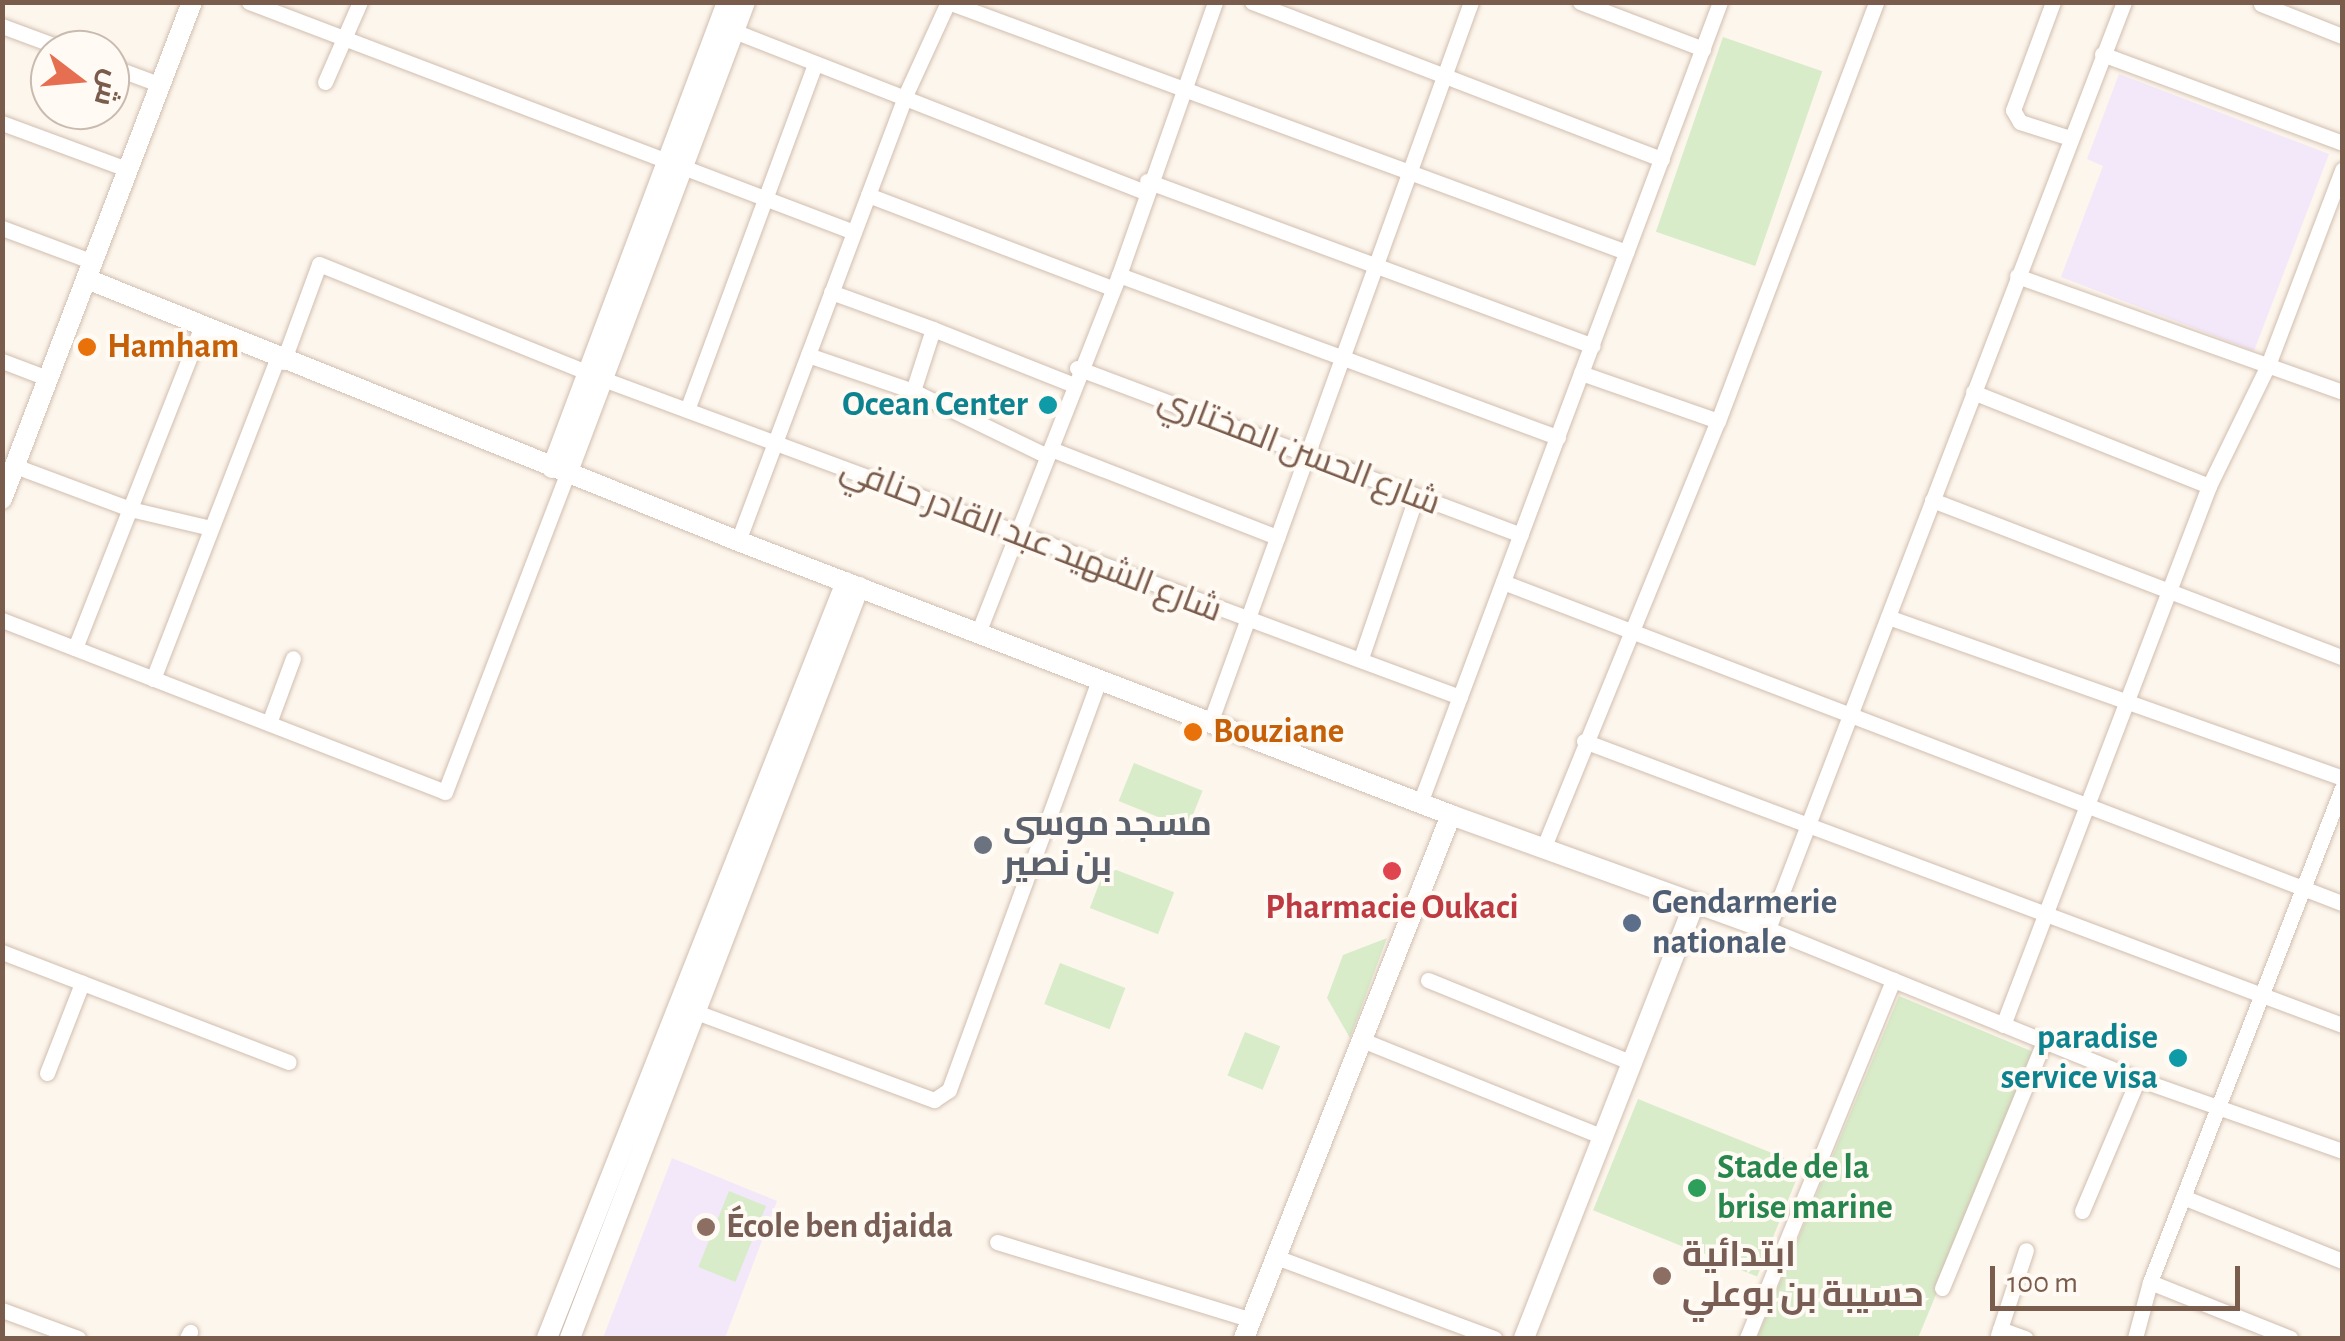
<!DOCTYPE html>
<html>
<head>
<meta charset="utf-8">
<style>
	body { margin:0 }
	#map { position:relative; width:2345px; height:1341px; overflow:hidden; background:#fdf6ec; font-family:"Alegreya Sans",Cairo,sans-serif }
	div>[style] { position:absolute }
	.education>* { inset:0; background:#f3e8fa }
	.green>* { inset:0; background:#d8ecc9; transform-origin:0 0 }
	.roads { filter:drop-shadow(0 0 2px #d1beb0) drop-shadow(0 0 2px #d1beb0) }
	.street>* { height:15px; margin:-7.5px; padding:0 7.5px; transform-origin:7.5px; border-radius:7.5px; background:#fff }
	.secondary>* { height:20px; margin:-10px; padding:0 10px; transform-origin:10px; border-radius:10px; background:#fff }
	.dots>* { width:28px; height:28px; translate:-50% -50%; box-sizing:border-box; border:5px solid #fffaf3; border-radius:50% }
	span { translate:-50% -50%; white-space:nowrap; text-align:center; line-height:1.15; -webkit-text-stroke:8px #fffaf3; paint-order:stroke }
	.food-label { font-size:35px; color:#c56008; font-weight:700 }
	.left { translate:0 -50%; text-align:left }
	.culture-label { font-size:35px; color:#0d838f; font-weight:700 }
	.right { translate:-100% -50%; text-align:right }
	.street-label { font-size:35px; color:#7a5c4d }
	.worship-label { font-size:35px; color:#5b616d; font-weight:700 }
	.service-label { font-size:35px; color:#4e5e75; font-weight:700 }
	.health-label { font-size:35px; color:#be3a42; font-weight:700 }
	.leisure-label { font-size:35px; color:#27864d; font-weight:700 }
	.education-label { font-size:35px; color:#785e54; font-weight:700 }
	.frame { position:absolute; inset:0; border:5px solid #7a5c4d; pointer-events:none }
	.north { position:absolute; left:30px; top:30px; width:100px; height:100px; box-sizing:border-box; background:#fffaf3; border:2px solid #cabbb1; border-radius:50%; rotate:106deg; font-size:28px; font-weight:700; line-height:40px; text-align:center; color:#7a5c4d }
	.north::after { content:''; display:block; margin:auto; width:35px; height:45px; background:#e76f51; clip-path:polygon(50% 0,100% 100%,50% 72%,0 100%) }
	.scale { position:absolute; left:1990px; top:1266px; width:250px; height:45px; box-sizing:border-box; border:5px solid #7a5c4d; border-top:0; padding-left:12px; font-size:30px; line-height:35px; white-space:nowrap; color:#7a5c4d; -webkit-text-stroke:8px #fffaf3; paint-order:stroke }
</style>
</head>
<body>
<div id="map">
	<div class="education">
		<div style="clip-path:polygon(2119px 74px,2329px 154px,2254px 351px,2061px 277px,2103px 166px,2087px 159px)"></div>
		<div style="clip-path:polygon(672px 1158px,777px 1201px,725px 1338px,603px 1338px)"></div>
	</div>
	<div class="green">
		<div style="left:1723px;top:37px;width:105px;height:206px;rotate:19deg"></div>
		<div style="left:1134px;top:763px;width:74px;height:41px;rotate:22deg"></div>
		<div style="left:1106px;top:866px;width:73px;height:45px;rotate:21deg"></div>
		<div style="clip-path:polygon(1387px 938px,1350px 1038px,1327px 998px,1343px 955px)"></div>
		<div style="left:1060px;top:963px;width:70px;height:44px;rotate:21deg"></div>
		<div style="clip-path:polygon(1899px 996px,2036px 1053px,1918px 1338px,1757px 1338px)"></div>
		<div style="left:1245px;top:1032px;width:38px;height:47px;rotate:22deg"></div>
		<div style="left:1638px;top:1099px;width:177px;height:120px;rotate:22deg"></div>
		<div style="left:729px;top:1191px;width:40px;height:82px;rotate:22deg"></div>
	</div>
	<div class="roads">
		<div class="street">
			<div style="left:249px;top:2px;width:647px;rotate:20.82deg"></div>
			<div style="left:1252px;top:2px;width:439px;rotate:21deg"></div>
			<div style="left:1580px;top:2px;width:132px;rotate:20.9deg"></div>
			<div style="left:2053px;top:2px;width:115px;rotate:110.3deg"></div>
			<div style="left:2013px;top:110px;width:14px;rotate:60deg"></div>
			<div style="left:2020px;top:122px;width:52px;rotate:17.7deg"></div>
			<div style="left:2124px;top:2px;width:993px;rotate:111.01deg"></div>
			<div style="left:1768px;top:929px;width:399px;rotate:22.1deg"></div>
			<div style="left:2138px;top:1079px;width:216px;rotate:19.4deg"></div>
			<div style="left:2261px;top:4px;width:87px;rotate:21.6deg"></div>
			<div style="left:2px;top:26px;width:69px;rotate:20.3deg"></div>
			<div style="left:734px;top:31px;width:440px;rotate:21.4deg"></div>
			<div style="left:2102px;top:54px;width:256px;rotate:20.3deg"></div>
			<div style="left:110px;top:66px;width:54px;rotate:20.4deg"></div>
			<div style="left:325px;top:82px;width:87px;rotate:-66.4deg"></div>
			<div style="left:2px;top:123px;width:135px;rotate:20.3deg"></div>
			<div style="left:1147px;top:181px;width:475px;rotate:20.3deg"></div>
			<div style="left:868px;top:195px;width:261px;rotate:20.9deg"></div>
			<div style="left:2px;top:228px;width:97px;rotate:20.5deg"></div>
			<div style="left:1119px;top:275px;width:468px;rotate:20.3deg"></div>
			<div style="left:2017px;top:276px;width:345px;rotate:19.6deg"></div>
			<div style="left:831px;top:292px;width:109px;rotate:19.9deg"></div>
			<div style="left:808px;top:355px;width:111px;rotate:18.9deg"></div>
			<div style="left:913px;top:391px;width:149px;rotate:25.9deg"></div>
			<div style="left:2px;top:361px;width:48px;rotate:20.7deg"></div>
			<div style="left:283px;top:362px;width:104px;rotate:-69.8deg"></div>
			<div style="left:319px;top:264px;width:306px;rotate:22deg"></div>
			<div style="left:603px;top:379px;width:914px;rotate:20.36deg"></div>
			<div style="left:1077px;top:368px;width:474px;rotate:20.6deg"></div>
			<div style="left:1581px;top:373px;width:145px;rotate:19.3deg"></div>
			<div style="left:913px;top:391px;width:65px;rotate:-72.1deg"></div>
			<div style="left:933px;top:329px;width:149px;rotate:21.7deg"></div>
			<div style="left:1973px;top:392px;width:254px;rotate:21.7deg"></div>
			<div style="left:687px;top:410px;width:366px;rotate:-69.7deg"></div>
			<div style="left:1051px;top:449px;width:243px;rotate:21.3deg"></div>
			<div style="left:15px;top:466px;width:123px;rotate:20.5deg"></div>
			<div style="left:130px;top:509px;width:83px;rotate:13.2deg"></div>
			<div style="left:1932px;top:500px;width:439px;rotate:21deg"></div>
			<div style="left:738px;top:541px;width:475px;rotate:-69.4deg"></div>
			<div style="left:905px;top:96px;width:103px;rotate:-65.4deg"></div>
			<div style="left:948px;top:2px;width:723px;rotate:20.24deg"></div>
			<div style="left:1503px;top:582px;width:898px;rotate:20.94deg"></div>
			<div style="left:1888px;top:617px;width:482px;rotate:19.5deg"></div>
			<div style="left:2px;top:620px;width:475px;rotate:21.2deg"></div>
			<div style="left:445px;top:792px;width:341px;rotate:-69deg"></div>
			<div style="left:978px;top:633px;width:385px;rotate:-68.5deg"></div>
			<div style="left:1119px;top:275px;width:289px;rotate:-70.6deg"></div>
			<div style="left:75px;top:648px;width:344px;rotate:-68.5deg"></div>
			<div style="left:1361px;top:658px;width:170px;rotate:-71.1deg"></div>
			<div style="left:153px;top:679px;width:342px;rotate:-68.8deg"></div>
			<div style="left:269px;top:723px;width:69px;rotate:-69.7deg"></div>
			<div style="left:1210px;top:723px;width:767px;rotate:-70.1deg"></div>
			<div style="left:1584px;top:741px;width:809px;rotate:20.54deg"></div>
			<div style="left:1420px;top:803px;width:855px;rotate:-69.47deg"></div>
			<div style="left:1543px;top:849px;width:462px;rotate:-67.8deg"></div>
			<div style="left:1718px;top:421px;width:448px;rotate:-69.3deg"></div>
			<div style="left:2px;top:952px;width:307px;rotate:21deg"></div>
			<div style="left:1428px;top:980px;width:220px;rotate:22.1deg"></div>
			<div style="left:696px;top:1012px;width:254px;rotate:20.3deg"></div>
			<div style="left:934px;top:1100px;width:18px;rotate:-34deg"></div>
			<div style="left:949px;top:1090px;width:437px;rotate:-69.9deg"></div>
			<div style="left:2003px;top:1025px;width:577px;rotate:-69.08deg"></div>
			<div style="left:2209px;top:486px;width:135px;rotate:-64deg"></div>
			<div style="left:2268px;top:365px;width:209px;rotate:-69.2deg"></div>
			<div style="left:1362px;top:1040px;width:260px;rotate:21.9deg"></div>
			<div style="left:47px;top:1073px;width:97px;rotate:-68.7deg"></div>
			<div style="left:2183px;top:1197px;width:171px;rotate:21.9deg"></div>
			<div style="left:2082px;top:1211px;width:143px;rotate:-67deg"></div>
			<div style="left:997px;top:1242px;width:267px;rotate:17deg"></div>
			<div style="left:1276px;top:1257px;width:233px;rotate:20.4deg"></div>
			<div style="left:2150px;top:1282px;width:151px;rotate:21.8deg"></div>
			<div style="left:1942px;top:1288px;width:266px;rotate:-67.5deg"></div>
			<div style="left:2px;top:1310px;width:81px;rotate:20.2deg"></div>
			<div style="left:2000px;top:1329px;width:83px;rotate:-71.8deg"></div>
			<div style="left:1998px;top:1335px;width:6px;rotate:-72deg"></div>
			<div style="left:2000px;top:1329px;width:27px;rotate:20deg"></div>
			<div style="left:187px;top:1338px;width:7px;rotate:-63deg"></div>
			<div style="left:1747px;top:1338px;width:387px;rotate:-67.8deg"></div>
			<div style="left:2135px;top:1338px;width:58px;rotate:-75deg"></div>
			<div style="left:2150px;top:1282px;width:530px;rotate:-68.76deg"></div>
		</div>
		<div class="secondary">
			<div style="left:87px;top:279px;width:702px;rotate:21.92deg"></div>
			<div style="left:738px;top:541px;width:764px;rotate:21.02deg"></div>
			<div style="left:1451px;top:815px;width:337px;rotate:19.8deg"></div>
			<div style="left:552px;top:468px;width:498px;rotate:-69.4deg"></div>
			<div style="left:567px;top:474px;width:504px;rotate:-69.34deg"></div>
			<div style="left:2px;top:499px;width:532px;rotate:-69.08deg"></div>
			<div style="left:547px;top:1338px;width:813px;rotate:-68.42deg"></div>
			<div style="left:570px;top:1338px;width:805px;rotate:-68.95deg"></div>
			<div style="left:1244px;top:1338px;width:562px;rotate:-68.41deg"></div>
			<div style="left:1524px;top:1338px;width:466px;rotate:-68.6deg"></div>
		</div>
	</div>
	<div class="dots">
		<div style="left:87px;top:347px;background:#e8710a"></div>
		<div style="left:1048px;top:405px;background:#0f9aa8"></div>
		<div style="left:1193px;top:732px;background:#e8710a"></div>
		<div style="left:983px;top:845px;background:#6b7280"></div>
		<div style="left:1392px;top:871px;background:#e0444e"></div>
		<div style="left:1632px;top:923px;background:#5c6f8a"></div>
		<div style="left:2178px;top:1058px;background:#0f9aa8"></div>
		<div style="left:1697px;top:1188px;background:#2e9e5b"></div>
		<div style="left:706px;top:1227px;background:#8d6e63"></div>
		<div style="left:1662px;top:1276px;background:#8d6e63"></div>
	</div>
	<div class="food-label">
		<span class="left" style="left:107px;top:347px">Hamham</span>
		<span class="left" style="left:1213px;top:732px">Bouziane</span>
	</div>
	<div class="culture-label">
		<span class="right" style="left:1028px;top:405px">Ocean Center</span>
		<span class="right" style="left:2158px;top:1058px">paradise<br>service visa</span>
	</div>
	<div class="street-label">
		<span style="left:1299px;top:452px;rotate:21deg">شارع الحسن المختاري</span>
		<span style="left:1031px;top:540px;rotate:21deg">شارع الشهيد عبد القادر حنافي</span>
	</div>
	<div class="worship-label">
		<span class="left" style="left:1003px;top:845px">مسجد موسى<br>بن نصير</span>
	</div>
	<div class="service-label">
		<span class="left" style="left:1652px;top:923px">Gendarmerie<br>nationale</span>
	</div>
	<div class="health-label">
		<span style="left:1392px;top:908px">Pharmacie Oukaci</span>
	</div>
	<div class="leisure-label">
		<span class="left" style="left:1717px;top:1188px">Stade de la<br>brise marine</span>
	</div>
	<div class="education-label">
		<span class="left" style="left:726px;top:1227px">École ben djaida</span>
		<span class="left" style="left:1682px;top:1276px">ابتدائية<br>حسيبة بن بوعلي</span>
	</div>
	<div class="frame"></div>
	<div class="north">ش</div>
	<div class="scale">100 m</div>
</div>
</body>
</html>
